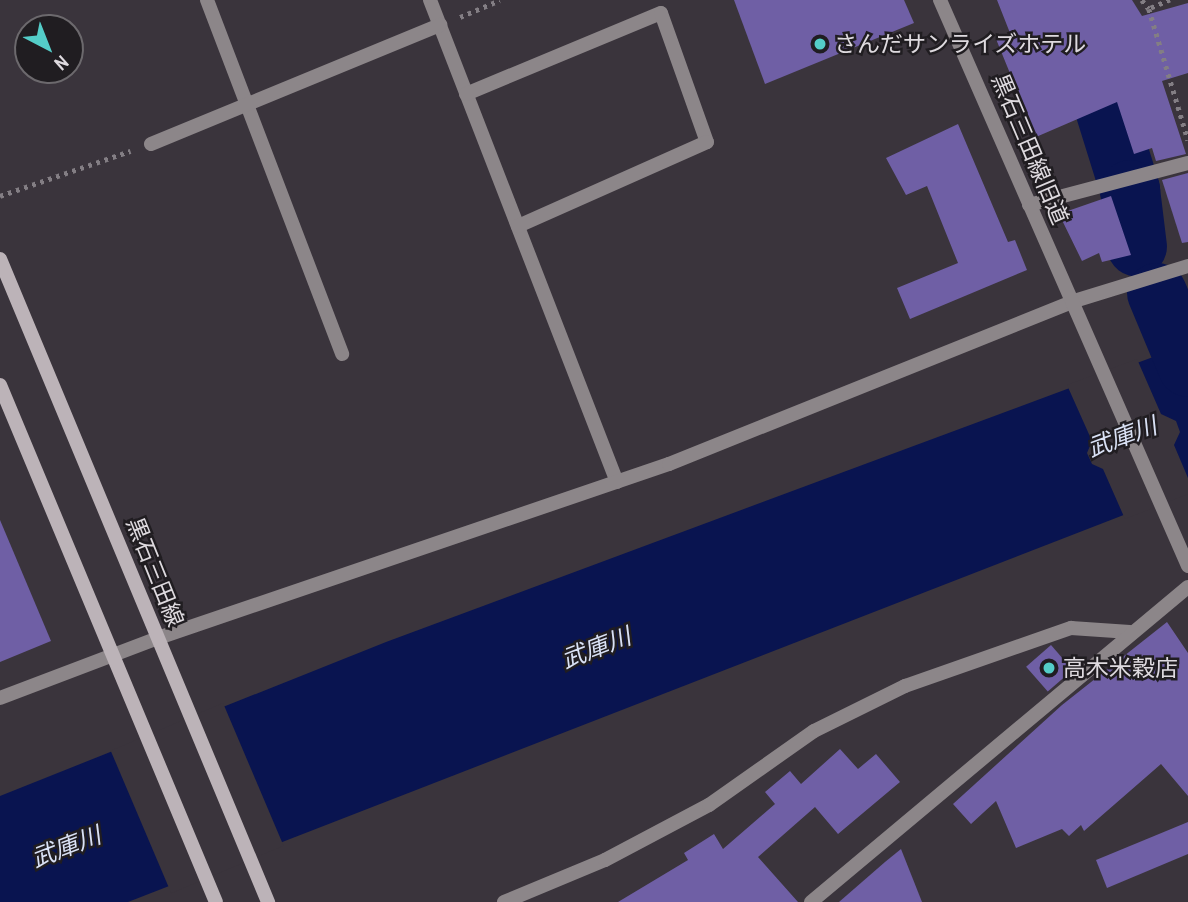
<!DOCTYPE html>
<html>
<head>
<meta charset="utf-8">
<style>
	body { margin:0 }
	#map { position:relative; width:1188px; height:902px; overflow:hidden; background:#3a343c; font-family:"Archivo Narrow","Noto Sans JP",sans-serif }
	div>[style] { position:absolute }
	.water>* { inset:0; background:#091450 }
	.pier>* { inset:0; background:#3a343c; transform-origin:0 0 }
	.river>* { height:60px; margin:-30px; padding:0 30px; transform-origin:30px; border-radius:30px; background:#091450 }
	.building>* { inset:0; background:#6f5fa5; transform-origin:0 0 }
	.path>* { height:4.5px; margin-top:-2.25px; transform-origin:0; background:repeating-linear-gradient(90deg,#837e84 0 3.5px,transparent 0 8.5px) }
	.service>* { height:14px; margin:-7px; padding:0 7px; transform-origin:7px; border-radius:7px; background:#8c8689 }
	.pedestrian>* { height:14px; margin:-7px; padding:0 7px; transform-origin:7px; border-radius:7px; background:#8c8689 }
	.minor>* { height:14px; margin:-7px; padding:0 7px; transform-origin:7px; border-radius:7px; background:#8c8689 }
	.tertiary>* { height:14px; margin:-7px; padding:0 7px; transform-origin:7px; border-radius:7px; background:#8c8689 }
	.secondary>* { height:14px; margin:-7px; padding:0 7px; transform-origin:7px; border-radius:7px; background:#bcb3b8 }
	.dots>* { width:19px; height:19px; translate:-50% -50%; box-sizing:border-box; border:4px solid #201d21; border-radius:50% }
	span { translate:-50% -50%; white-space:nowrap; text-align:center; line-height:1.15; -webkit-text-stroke:5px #201d21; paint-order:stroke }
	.poi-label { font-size:23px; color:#dedadf }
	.left { translate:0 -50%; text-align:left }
	.street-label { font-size:23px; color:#dedadf }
	.water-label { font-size:24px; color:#dae2f6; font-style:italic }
	.north { position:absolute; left:14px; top:14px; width:70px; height:70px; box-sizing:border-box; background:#201d21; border:2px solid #6c696d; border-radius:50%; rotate:138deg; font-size:19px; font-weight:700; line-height:28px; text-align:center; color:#dedadf }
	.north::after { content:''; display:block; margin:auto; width:24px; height:32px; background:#54cdc8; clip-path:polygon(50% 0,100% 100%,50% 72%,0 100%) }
</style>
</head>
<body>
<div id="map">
	<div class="water">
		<div style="clip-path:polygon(1188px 344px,1188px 490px,128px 902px,0 902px,0 796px,386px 642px)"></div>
	</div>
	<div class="pier">
		<div style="clip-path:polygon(1137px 359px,1161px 414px,1176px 421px,1180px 432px,1174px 445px,1188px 478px,1188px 494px,1125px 519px,1103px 469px,1092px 464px,1087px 453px,1092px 441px,1067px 385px)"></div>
		<div style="left:223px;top:703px;width:155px;height:122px;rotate:67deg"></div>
	</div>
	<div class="river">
		<div style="left:1071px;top:0;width:199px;rotate:72.7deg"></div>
		<div style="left:1130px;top:190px;width:57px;rotate:83deg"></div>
		<div style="left:1157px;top:293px;width:80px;rotate:67.3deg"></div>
	</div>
	<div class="building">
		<div style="clip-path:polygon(734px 0,904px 0,914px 23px,765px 84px)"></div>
		<div style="clip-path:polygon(997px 0,1132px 0,1142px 16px,1188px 3px,1188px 73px,1162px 81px,1186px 154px,1156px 161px,1152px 148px,1134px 154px,1117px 102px,1036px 137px,996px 39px,1010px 33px)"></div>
		<div style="clip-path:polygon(958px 124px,1008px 242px,1015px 240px,1027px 270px,910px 319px,897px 288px,958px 263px,927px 186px,906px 195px,886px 158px)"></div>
		<div style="clip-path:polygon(1188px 173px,1188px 242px,1182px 243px,1162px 180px)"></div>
		<div style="clip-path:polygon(1111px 196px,1131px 255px,1102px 262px,1099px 253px,1082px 261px,1059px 214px)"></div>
		<div style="clip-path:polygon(0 520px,51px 641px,0 662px)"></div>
		<div style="clip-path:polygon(1167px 622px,1188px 653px,1188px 796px,1161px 764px,1084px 831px,1081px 825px,1069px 836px,1062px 829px,1016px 848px,996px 801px,971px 824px,953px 804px,1062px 705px)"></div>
		<div style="left:1051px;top:645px;width:33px;height:33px;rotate:49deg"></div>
		<div style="clip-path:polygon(840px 749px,858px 769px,876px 754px,900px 782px,838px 834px,815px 807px,758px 857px,798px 902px,618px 902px,688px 860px,684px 853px,714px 834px,723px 849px,775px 804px,765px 792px,790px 771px,801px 784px)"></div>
		<div style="clip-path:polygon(1188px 822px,1188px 854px,1107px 888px,1096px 860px)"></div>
		<div style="clip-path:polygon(901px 849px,922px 902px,839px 902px,885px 862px)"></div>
	</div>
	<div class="path">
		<div style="left:1142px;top:0;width:11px;rotate:52deg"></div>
		<div style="left:1170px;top:0;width:23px;rotate:157deg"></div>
		<div style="left:1149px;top:9px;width:137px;rotate:73.4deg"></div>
		<div style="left:460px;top:17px;width:43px;rotate:-23deg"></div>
		<div style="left:0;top:196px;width:138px;rotate:-19.1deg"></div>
	</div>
	<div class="service">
		<div style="left:504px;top:902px;width:109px;rotate:-22.6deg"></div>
		<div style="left:605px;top:860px;width:118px;rotate:-27.9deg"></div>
		<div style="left:709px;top:805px;width:128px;rotate:-35.2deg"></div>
		<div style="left:814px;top:731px;width:102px;rotate:-26.3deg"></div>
		<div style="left:905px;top:686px;width:176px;rotate:-19.3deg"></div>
		<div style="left:1071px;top:628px;width:59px;rotate:3.9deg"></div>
	</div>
	<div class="pedestrian">
		<div style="left:1071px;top:302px;width:122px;rotate:-17.1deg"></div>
	</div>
	<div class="minor">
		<div style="left:207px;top:0;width:379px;rotate:69.1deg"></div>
		<div style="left:430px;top:0;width:517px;rotate:68.8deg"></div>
		<div style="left:466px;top:94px;width:211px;rotate:-22.6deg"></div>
		<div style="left:661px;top:13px;width:137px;rotate:70.4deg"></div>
		<div style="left:707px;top:142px;width:207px;rotate:156deg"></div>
		<div style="left:151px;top:144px;width:313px;rotate:-22.4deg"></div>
		<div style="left:1029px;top:205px;width:164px;rotate:-14.8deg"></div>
		<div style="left:0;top:698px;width:169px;rotate:-20.8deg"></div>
		<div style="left:158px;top:638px;width:540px;rotate:-18.8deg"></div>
		<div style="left:669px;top:464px;width:433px;rotate:-21.9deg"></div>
		<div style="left:811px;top:902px;width:491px;rotate:-39.9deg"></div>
	</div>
	<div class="tertiary">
		<div style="left:940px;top:0;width:618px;rotate:66.34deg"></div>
	</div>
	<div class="secondary">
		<div style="left:0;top:259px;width:697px;rotate:67.37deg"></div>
		<div style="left:0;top:385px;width:560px;rotate:67.33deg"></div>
	</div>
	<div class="dots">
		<div style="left:820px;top:44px;background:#54cdc8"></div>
		<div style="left:1049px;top:668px;background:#54cdc8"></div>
	</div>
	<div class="poi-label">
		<span class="left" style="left:834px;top:44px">さんだサンライズホテル</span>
		<span class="left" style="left:1063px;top:668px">高木米穀店</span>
	</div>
	<div class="street-label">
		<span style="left:1030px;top:149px;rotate:67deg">黒石三田線旧道</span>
		<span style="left:155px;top:572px;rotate:68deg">黒石三田線</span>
	</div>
	<div class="water-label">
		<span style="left:1122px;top:437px;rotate:-20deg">武庫川</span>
		<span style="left:596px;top:648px;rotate:-21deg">武庫川</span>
		<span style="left:66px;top:847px;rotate:-21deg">武庫川</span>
	</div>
	<div class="north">N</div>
</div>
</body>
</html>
